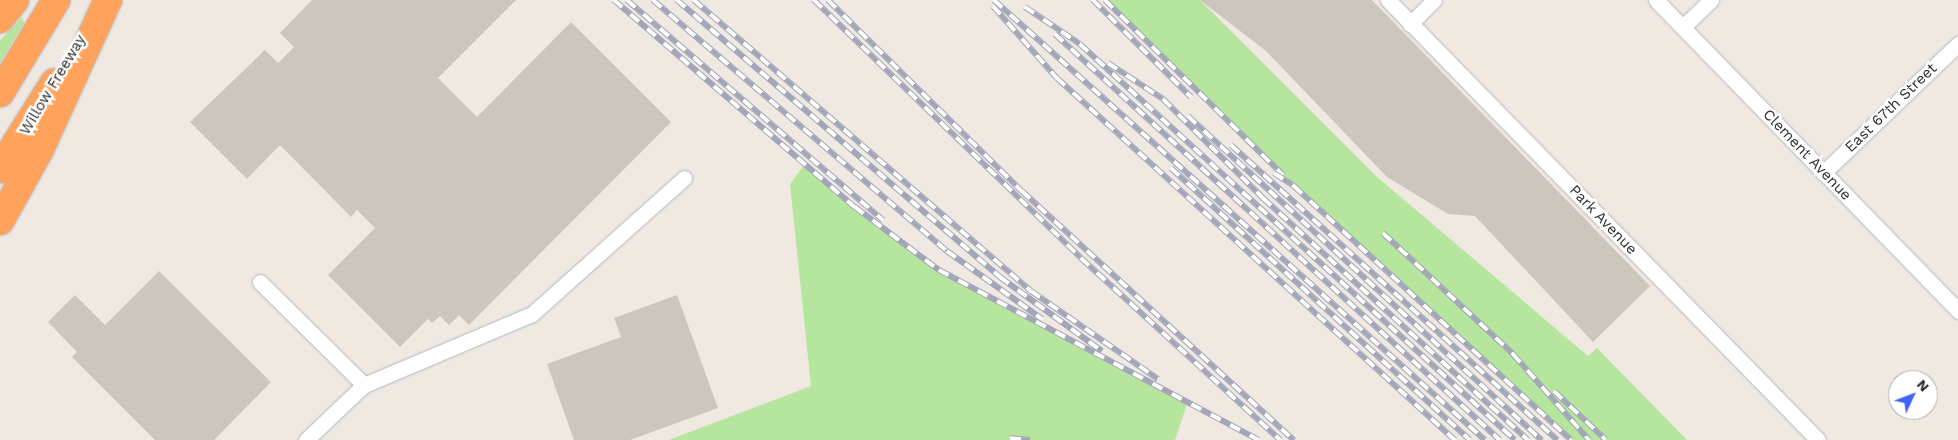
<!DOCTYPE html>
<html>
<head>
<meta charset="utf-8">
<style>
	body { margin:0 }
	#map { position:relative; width:1958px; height:440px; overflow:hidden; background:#efe9e1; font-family:"Work Sans",sans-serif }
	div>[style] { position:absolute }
	.green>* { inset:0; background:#b6e59e }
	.building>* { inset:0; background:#cbc7bf }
	.roads { filter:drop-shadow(0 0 1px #b4b7c1) drop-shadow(0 0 1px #b4b7c1) }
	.minor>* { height:15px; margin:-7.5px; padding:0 7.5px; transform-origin:7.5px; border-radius:7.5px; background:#fff }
	.motorway>* { height:28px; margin:-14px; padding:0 14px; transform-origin:14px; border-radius:14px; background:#ffa35c }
	.rail>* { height:5.5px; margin-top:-2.75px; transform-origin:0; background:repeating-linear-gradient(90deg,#fff 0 11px,#a3a6b8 0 22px); box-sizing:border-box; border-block:1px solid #a3a6b8 }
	span { translate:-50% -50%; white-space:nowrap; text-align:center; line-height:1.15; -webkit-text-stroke:5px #fff; paint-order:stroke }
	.street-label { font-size:15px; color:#2e2e2e }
	.north { position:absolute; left:1888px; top:370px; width:50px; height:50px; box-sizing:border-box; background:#fff; border:1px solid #ababab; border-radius:50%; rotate:47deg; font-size:14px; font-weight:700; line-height:20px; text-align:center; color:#2e2e2e }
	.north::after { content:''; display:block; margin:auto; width:18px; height:22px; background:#4264fb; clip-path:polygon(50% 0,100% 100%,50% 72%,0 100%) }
</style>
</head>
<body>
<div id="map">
	<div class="green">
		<div style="clip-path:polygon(1105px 0,1200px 0,1376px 176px,1588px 356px,1597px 348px,1687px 440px,1571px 440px,1242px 139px)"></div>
		<div style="clip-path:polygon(22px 17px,24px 23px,0 63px,0 41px)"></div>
		<div style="clip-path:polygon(805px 164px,939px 270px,1188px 401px,1175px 440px,669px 440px,811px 386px,790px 184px)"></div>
	</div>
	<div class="building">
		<div style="clip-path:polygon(312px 0,516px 0,438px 78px,477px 117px,571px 22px,671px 122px,469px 325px,459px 315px,449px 325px,440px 316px,432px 323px,428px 319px,400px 347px,328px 275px,375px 228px,357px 210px,351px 217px,280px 145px,247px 179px,190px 122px,265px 50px,278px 63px,294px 47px,280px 33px)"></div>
		<div style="clip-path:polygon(1200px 0,1372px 0,1650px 286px,1593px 342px,1475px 216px,1448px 214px,1387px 177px,1266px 51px)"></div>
		<div style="clip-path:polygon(159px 271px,271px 382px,214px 440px,155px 440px,72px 357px,77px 352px,48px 322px,75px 295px,105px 325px)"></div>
		<div style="clip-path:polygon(677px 295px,718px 408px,630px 440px,574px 440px,547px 364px,621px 337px,614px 318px)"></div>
	</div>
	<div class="roads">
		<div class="minor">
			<div style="left:1388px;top:0;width:615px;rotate:45.66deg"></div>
			<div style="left:1656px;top:0;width:434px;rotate:45.8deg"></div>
			<div style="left:1410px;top:24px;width:34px;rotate:-45deg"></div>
			<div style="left:1683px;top:27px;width:39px;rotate:-44deg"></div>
			<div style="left:1823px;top:173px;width:187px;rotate:-43.7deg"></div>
			<div style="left:260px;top:282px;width:146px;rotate:44.7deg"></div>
			<div style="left:364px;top:385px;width:182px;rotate:-22.9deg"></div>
			<div style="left:532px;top:314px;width:204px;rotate:-41.8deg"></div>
			<div style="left:306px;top:440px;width:80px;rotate:-43.5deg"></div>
		</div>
		<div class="motorway">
			<div style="left:0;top:19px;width:24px;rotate:-52deg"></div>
			<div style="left:0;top:93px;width:109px;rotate:-58.9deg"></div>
			<div style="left:0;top:169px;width:102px;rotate:-57.9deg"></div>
			<div style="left:0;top:221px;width:82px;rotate:-60.9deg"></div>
			<div style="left:40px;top:149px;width:164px;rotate:-65.5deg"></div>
		</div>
	</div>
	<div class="rail">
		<div style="left:614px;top:0;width:318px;rotate:40.7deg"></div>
		<div style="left:855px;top:207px;width:105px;rotate:36.9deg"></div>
		<div style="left:939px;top:270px;width:362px;rotate:28deg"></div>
		<div style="left:627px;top:0;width:338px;rotate:40.7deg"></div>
		<div style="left:653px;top:0;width:387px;rotate:40.5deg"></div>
		<div style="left:947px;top:251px;width:117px;rotate:35.6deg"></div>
		<div style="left:677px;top:0;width:426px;rotate:40.6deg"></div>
		<div style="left:1000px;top:277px;width:126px;rotate:36deg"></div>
		<div style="left:694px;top:0;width:445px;rotate:40.8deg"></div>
		<div style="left:1031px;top:291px;width:155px;rotate:34.7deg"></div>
		<div style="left:814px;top:0;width:371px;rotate:44deg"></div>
		<div style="left:1081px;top:258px;width:270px;rotate:42.4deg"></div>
		<div style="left:828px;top:0;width:272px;rotate:44.6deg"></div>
		<div style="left:1022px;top:191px;width:369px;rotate:42.5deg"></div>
		<div style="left:994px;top:0;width:659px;rotate:41.86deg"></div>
		<div style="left:1093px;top:0;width:138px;rotate:44.7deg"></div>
		<div style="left:1105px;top:0;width:250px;rotate:44.5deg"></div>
		<div style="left:993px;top:6px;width:96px;rotate:48.4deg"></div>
		<div style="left:1057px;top:78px;width:538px;rotate:42.29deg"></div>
		<div style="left:1025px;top:7px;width:66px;rotate:33.9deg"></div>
		<div style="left:1080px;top:44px;width:588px;rotate:42.31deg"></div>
		<div style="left:1055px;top:34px;width:602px;rotate:42.38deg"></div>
		<div style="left:1108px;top:63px;width:66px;rotate:33.2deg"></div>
		<div style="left:1163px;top:99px;width:141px;rotate:44.7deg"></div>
		<div style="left:1263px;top:198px;width:359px;rotate:42.4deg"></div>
		<div style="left:1188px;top:116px;width:480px;rotate:42.5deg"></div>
		<div style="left:1231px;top:145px;width:440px;rotate:42.1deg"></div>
		<div style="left:1171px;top:168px;width:404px;rotate:42.3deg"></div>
		<div style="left:1274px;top:173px;width:24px;rotate:33deg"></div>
		<div style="left:1294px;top:186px;width:376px;rotate:42.5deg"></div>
		<div style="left:1383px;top:233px;width:178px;rotate:42.9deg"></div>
		<div style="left:1513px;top:354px;width:115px;rotate:48.5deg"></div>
		<div style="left:1554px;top:391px;width:71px;rotate:43.3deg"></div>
		<div style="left:1010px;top:438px;width:20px;rotate:6deg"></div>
	</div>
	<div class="street-label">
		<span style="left:53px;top:85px;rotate:-59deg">Willow Freeway</span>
		<span style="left:1891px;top:108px;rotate:-44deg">East 67th Street</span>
		<span style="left:1807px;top:155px;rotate:46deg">Clement Avenue</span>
		<span style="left:1603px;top:220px;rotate:46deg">Park Avenue</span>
	</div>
	<div class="north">N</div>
</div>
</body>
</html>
